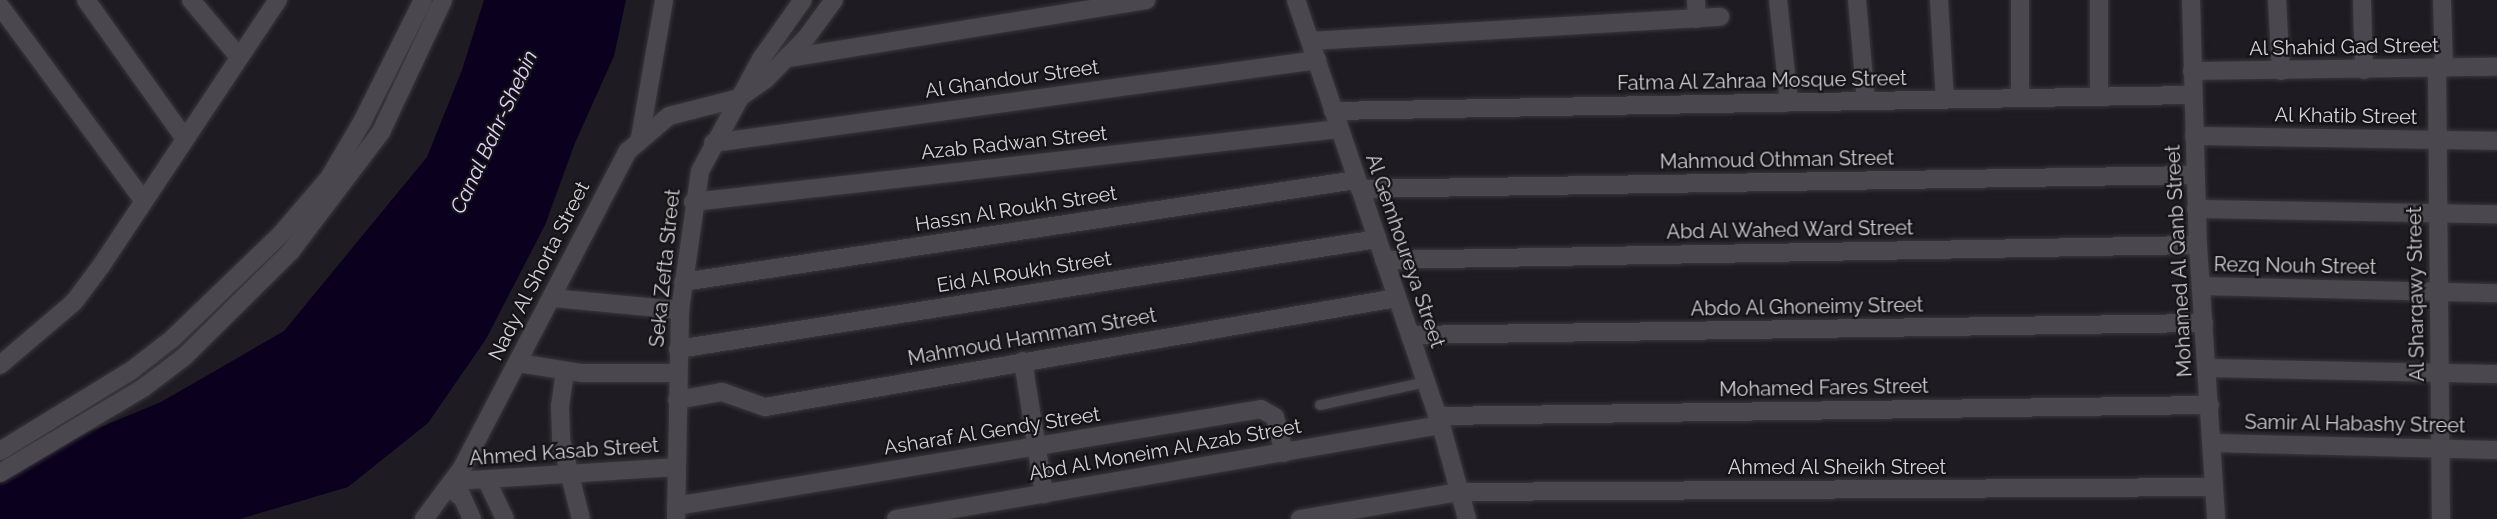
<!DOCTYPE html>
<html>
<head>
<meta charset="utf-8">
<style>
	body { margin:0 }
	#map { position:relative; width:2497px; height:519px; overflow:hidden; background:#1e1c22; font-family:Raleway,sans-serif }
	div>[style] { position:absolute }
	.water>* { inset:0; background:#0b001e }
	.roads { filter:drop-shadow(0 0 2px #39383c) drop-shadow(0 0 2px #39383c) }
	.lane>* { height:10px; margin:-5px; padding:0 5px; transform-origin:5px; border-radius:5px; background:#4a484e }
	.street>* { height:18px; margin:-9px; padding:0 9px; transform-origin:9px; border-radius:9px; background:#4a484e }
	.secondary>* { height:18px; margin:-9px; padding:0 9px; transform-origin:9px; border-radius:9px; background:#4a484e }
	span { translate:-50% -50%; white-space:nowrap; text-align:center; line-height:1.15; -webkit-text-stroke:4.5px #151318; paint-order:stroke }
	.street-label { font-size:20px; color:#d4d3d6 }
	.water-label { font-size:21px; color:#e0d4f8; font-style:italic }
</style>
</head>
<body>
<div id="map">
	<div class="water">
		<div style="clip-path:polygon(484px 0,626px 0,614px 56px,575px 143px,545px 225px,486px 339px,428px 423px,348px 487px,240px 519px,0 519px,0 478px,38px 453px,161px 402px,284px 331px,427px 157px,462px 70px)"></div>
	</div>
	<div class="roads">
		<div class="lane">
			<div style="left:1320px;top:405px;width:108px;rotate:-12.2deg"></div>
		</div>
		<div class="street">
			<div style="left:86px;top:0;width:171px;rotate:54.5deg"></div>
			<div style="left:191px;top:0;width:75px;rotate:49.9deg"></div>
			<div style="left:1696px;top:0;width:19px;rotate:87deg"></div>
			<div style="left:1778px;top:0;width:103px;rotate:83.8deg"></div>
			<div style="left:1857px;top:0;width:101px;rotate:84.9deg"></div>
			<div style="left:1939px;top:0;width:100px;rotate:86.6deg"></div>
			<div style="left:2099px;top:0;width:97px;rotate:90deg"></div>
			<div style="left:2191px;top:0;width:245px;rotate:88.4deg"></div>
			<div style="left:2198px;top:245px;width:275px;rotate:86.2deg"></div>
			<div style="left:2277px;top:0;width:71px;rotate:86.8deg"></div>
			<div style="left:2362px;top:0;width:70px;rotate:88.4deg"></div>
			<div style="left:2442px;top:0;width:68px;rotate:88.3deg"></div>
			<div style="left:0;top:6px;width:241px;rotate:53.6deg"></div>
			<div style="left:1311px;top:41px;width:410px;rotate:-3.4deg"></div>
			<div style="left:789px;top:58px;width:362px;rotate:-9.2deg"></div>
			<div style="left:2437px;top:68px;width:451px;rotate:89.5deg"></div>
			<div style="left:2192px;top:71px;width:305px;rotate:-0.8deg"></div>
			<div style="left:2020px;top:98px;width:98px;rotate:-90deg"></div>
			<div style="left:1333px;top:111px;width:859px;rotate:-1.07deg"></div>
			<div style="left:2194px;top:136px;width:303px;rotate:0.9deg"></div>
			<div style="left:640px;top:138px;width:140px;rotate:-80.1deg"></div>
			<div style="left:713px;top:143px;width:610px;rotate:-7.82deg"></div>
			<div style="left:1360px;top:189px;width:835px;rotate:-0.96deg"></div>
			<div style="left:693px;top:202px;width:650px;rotate:-6.45deg"></div>
			<div style="left:2196px;top:209px;width:301px;rotate:1deg"></div>
			<div style="left:1384px;top:260px;width:814px;rotate:-1.06deg"></div>
			<div style="left:683px;top:282px;width:681px;rotate:-8.62deg"></div>
			<div style="left:2201px;top:286px;width:296px;rotate:1.4deg"></div>
			<div style="left:552px;top:298px;width:129px;rotate:5.4deg"></div>
			<div style="left:1410px;top:335px;width:794px;rotate:-0.87deg"></div>
			<div style="left:678px;top:349px;width:708px;rotate:-8.94deg"></div>
			<div style="left:1023px;top:361px;width:135px;rotate:81deg"></div>
			<div style="left:518px;top:363px;width:65px;rotate:8.9deg"></div>
			<div style="left:582px;top:373px;width:95px"></div>
			<div style="left:0;top:365px;width:97px;rotate:-40.4deg"></div>
			<div style="left:74px;top:302px;width:45px;rotate:-53.1deg"></div>
			<div style="left:101px;top:266px;width:320px;rotate:-56.4deg"></div>
			<div style="left:2207px;top:368px;width:290px;rotate:1.2deg"></div>
			<div style="left:565px;top:371px;width:35px;rotate:98deg"></div>
			<div style="left:560px;top:406px;width:34px;rotate:88deg"></div>
			<div style="left:561px;top:440px;width:81px;rotate:75.8deg"></div>
			<div style="left:677px;top:400px;width:46px;rotate:-10.1deg"></div>
			<div style="left:722px;top:392px;width:46px;rotate:19.2deg"></div>
			<div style="left:765px;top:407px;width:641px;rotate:-9.79deg"></div>
			<div style="left:1438px;top:416px;width:772px;rotate:-0.82deg"></div>
			<div style="left:2212px;top:443px;width:285px;rotate:1.4deg"></div>
			<div style="left:0;top:451px;width:155px;rotate:-31.5deg"></div>
			<div style="left:132px;top:370px;width:51px;rotate:-37.8deg"></div>
			<div style="left:172px;top:339px;width:150px;rotate:-43.9deg"></div>
			<div style="left:280px;top:235px;width:75px;rotate:-49.3deg"></div>
			<div style="left:329px;top:178px;width:65px;rotate:-59.5deg"></div>
			<div style="left:362px;top:122px;width:136px;rotate:-63.4deg"></div>
			<div style="left:0;top:473px;width:166px;rotate:-30.7deg"></div>
			<div style="left:143px;top:388px;width:51px;rotate:-37.1deg"></div>
			<div style="left:184px;top:357px;width:151px;rotate:-44.7deg"></div>
			<div style="left:291px;top:251px;width:149px;rotate:-52.9deg"></div>
			<div style="left:381px;top:132px;width:146px;rotate:-64.8deg"></div>
			<div style="left:486px;top:479px;width:44px;rotate:64.6deg"></div>
			<div style="left:458px;top:495px;width:14px;rotate:-102deg"></div>
			<div style="left:455px;top:481px;width:221px;rotate:-3.6deg"></div>
			<div style="left:676px;top:506px;width:593px;rotate:-9.41deg"></div>
			<div style="left:1261px;top:409px;width:16px;rotate:30deg"></div>
			<div style="left:1275px;top:417px;width:37px;rotate:76deg"></div>
			<div style="left:896px;top:519px;width:553px;rotate:-9.79deg"></div>
			<div style="left:1300px;top:519px;width:162px;rotate:-9.6deg"></div>
			<div style="left:1460px;top:492px;width:754px;rotate:-0.38deg"></div>
		</div>
		<div class="secondary">
			<div style="left:1296px;top:0;width:449px;rotate:71.2deg"></div>
			<div style="left:1441px;top:425px;width:98px;rotate:74.5deg"></div>
			<div style="left:455px;top:481px;width:42px;rotate:65.9deg"></div>
			<div style="left:424px;top:519px;width:64px;rotate:-53.3deg"></div>
			<div style="left:462px;top:468px;width:358px;rotate:-62.4deg"></div>
			<div style="left:628px;top:151px;width:54px;rotate:-40.5deg"></div>
			<div style="left:669px;top:116px;width:72px;rotate:-14.4deg"></div>
			<div style="left:739px;top:98px;width:32px;rotate:-35deg"></div>
			<div style="left:765px;top:80px;width:59px;rotate:-45.7deg"></div>
			<div style="left:806px;top:38px;width:47px;rotate:-53.6deg"></div>
			<div style="left:676px;top:519px;width:209px;rotate:-88.9deg"></div>
			<div style="left:680px;top:310px;width:140px;rotate:-81.8deg"></div>
			<div style="left:700px;top:171px;width:128px;rotate:-61.4deg"></div>
			<div style="left:761px;top:59px;width:72px;rotate:-54.6deg"></div>
		</div>
	</div>
	<div class="street-label">
		<span style="left:2344px;top:47px;rotate:-1deg">Al Shahid Gad Street</span>
		<span style="left:1012px;top:79px;rotate:-8deg">Al Ghandour Street</span>
		<span style="left:1762px;top:81px;rotate:-1deg">Fatma Al Zahraa Mosque Street</span>
		<span style="left:2346px;top:116px;rotate:1deg">Al Khatib Street</span>
		<span style="left:1014px;top:143px;rotate:-6deg">Azab Radwan Street</span>
		<span style="left:1777px;top:160px;rotate:-1deg">Mahmoud Othman Street</span>
		<span style="left:1016px;top:209px;rotate:-9deg">Hassn Al Roukh Street</span>
		<span style="left:1790px;top:230px;rotate:-1deg">Abd Al Wahed Ward Street</span>
		<span style="left:1405px;top:251px;rotate:71deg">Al Gemhoureya Street</span>
		<span style="left:2179px;top:261px;rotate:-93deg">Mohamed Al Qanb Street</span>
		<span style="left:2295px;top:266px;rotate:1deg">Rezq Nouh Street</span>
		<span style="left:665px;top:268px;rotate:-84deg">Seka Zefta Street</span>
		<span style="left:539px;top:271px;rotate:-63deg">Nady Al Shorta Street</span>
		<span style="left:1024px;top:272px;rotate:-9deg">Eid Al Roukh Street</span>
		<span style="left:2416px;top:294px;rotate:-91deg">Al Sharqawy Street</span>
		<span style="left:1807px;top:307px;rotate:-1deg">Abdo Al Ghoneimy Street</span>
		<span style="left:1032px;top:337px;rotate:-10deg">Mahmoud Hammam Street</span>
		<span style="left:1824px;top:388px;rotate:-1deg">Mohamed Fares Street</span>
		<span style="left:2355px;top:424px;rotate:1deg">Samir Al Habashy Street</span>
		<span style="left:992px;top:431px;rotate:-9deg">Asharaf Al Gendy Street</span>
		<span style="left:1165px;top:450px;rotate:-10deg">Abd Al Moneim Al Azab Street</span>
		<span style="left:564px;top:452px;rotate:-4deg">Ahmed Kasab Street</span>
		<span style="left:1837px;top:467px">Ahmed Al Sheikh Street</span>
	</div>
	<div class="water-label">
		<span style="left:494px;top:132px;rotate:-65deg">Canal Bahr-Shebin</span>
	</div>
</div>
</body>
</html>
